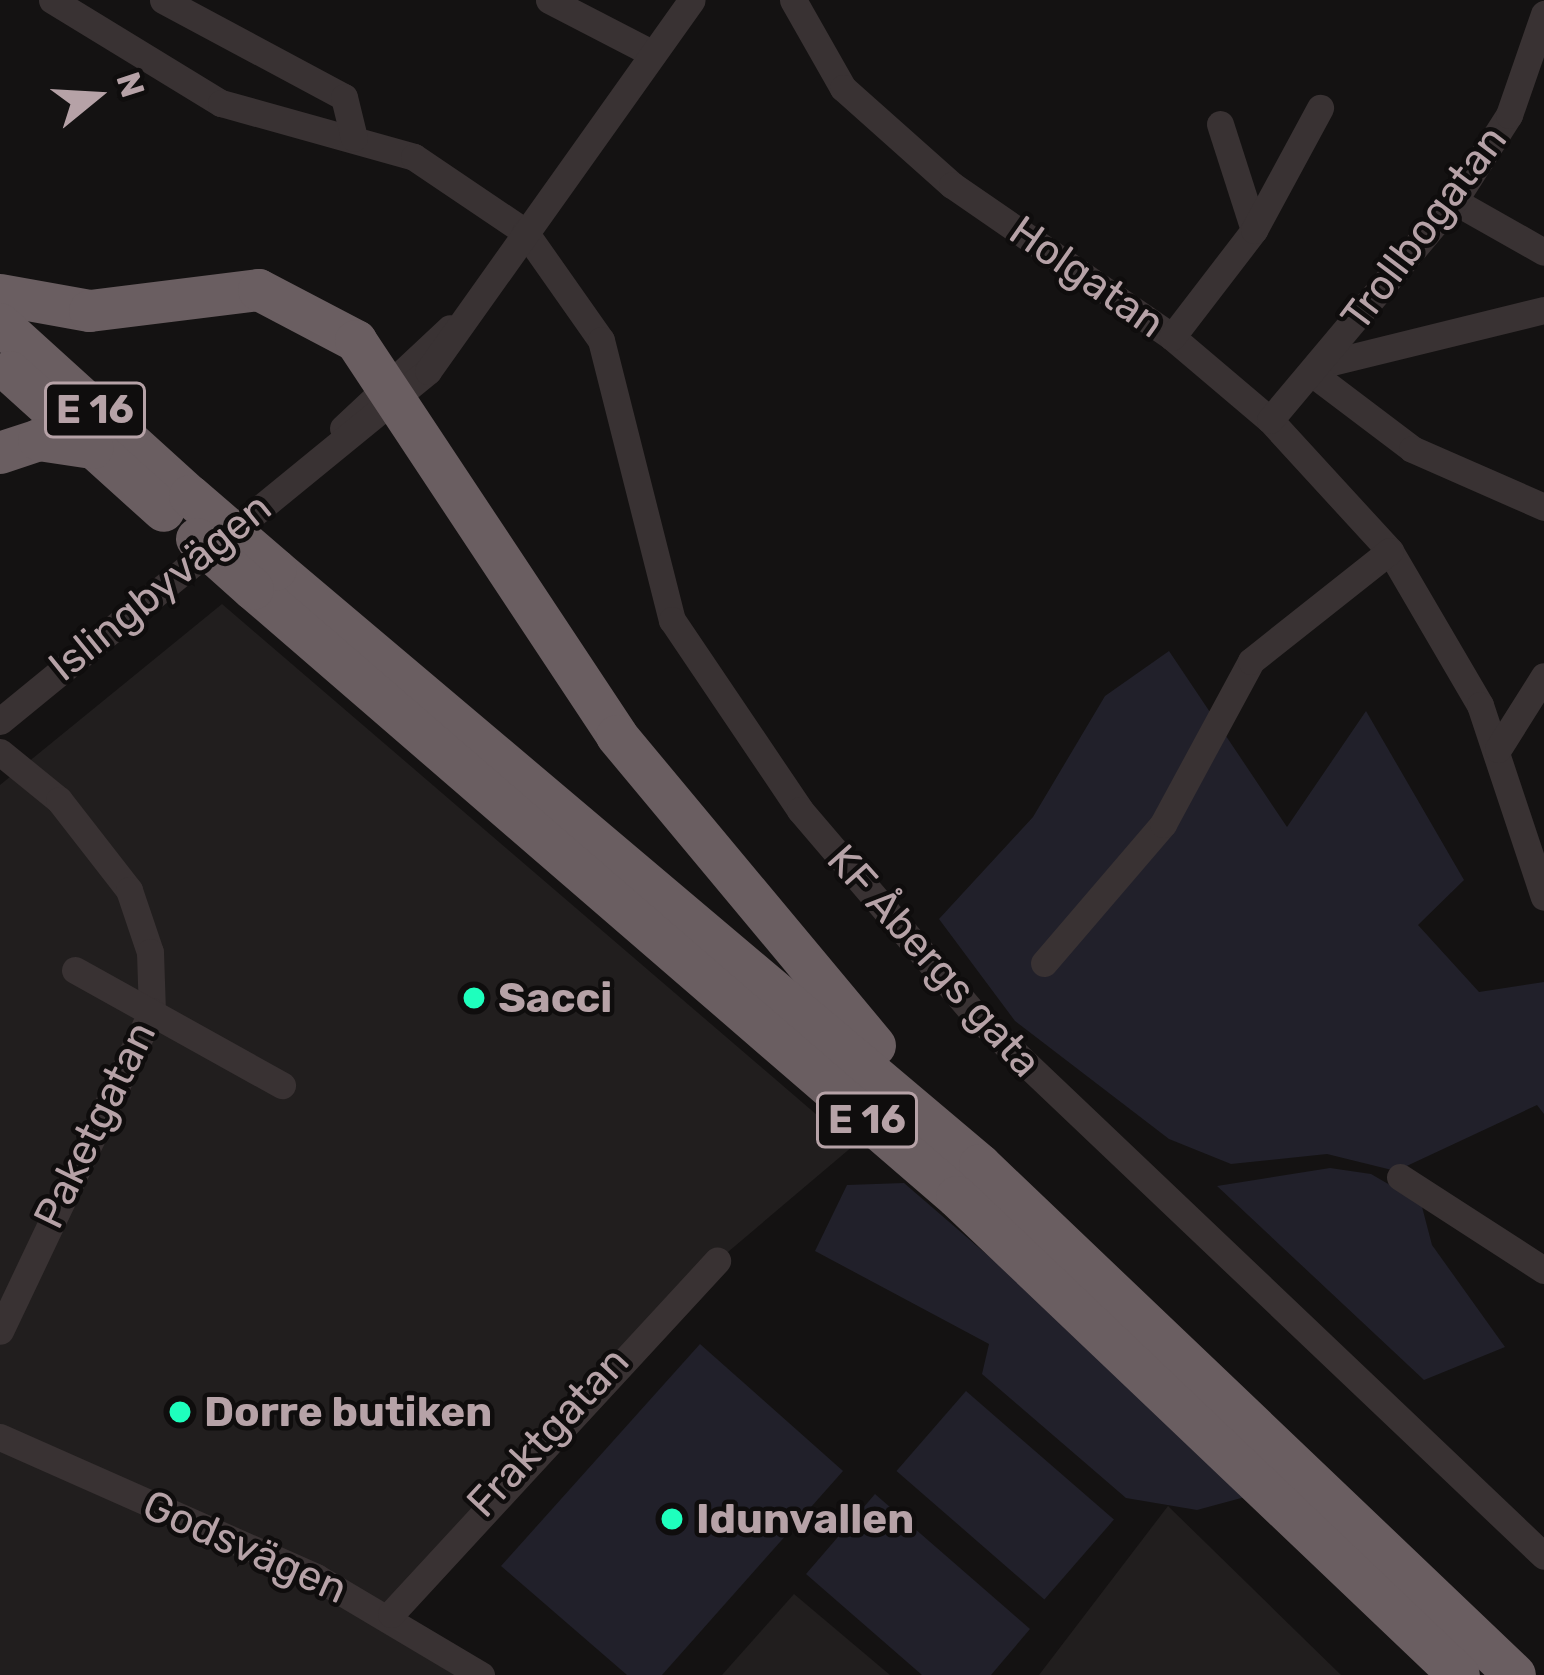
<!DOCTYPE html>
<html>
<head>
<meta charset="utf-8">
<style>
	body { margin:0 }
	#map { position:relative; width:1544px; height:1675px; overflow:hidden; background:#141212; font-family:Rubik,sans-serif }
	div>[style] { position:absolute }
	.built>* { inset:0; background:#211e1e }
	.green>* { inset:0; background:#21202a; transform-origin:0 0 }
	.minor>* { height:27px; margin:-13.5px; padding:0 13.5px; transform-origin:13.5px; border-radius:13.5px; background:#393233 }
	.highway>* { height:42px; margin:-21px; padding:0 21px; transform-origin:21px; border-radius:21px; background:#6a5e61 }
	.highway-bridge>* { height:42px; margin:-21px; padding:0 21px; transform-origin:21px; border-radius:21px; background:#6a5e61 }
	.dots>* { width:33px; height:33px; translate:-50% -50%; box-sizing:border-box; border:6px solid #0f0d0d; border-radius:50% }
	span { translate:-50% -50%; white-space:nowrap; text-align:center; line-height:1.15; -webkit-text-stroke:9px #0f0d0d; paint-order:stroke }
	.shield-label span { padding:3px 9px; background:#0f0d0d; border:3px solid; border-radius:9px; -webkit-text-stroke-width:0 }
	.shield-label { font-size:39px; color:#b6a2a7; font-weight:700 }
	.street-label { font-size:42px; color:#b6a2a7 }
	.poi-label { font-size:42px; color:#b6a2a7; font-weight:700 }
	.left { translate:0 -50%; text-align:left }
	.north { position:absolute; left:36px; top:36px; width:120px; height:120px; -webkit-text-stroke:9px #0f0d0d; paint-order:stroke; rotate:72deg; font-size:33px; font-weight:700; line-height:48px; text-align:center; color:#b6a2a7 }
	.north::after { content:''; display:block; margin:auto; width:42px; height:54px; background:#b6a2a7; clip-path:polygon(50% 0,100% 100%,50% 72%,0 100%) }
</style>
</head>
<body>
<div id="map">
	<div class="built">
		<div style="clip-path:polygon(222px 604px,853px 1146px,670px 1301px,391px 1613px,481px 1675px,0 1675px,0 785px)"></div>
		<div style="clip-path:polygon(1168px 1506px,1341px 1675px,1039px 1675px)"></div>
		<div style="clip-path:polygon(794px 1594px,890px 1675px,722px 1675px)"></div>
	</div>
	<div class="green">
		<div style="clip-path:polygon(1169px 651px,1287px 827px,1366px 711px,1464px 880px,1418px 925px,1479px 992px,1544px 982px,1544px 1114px,1537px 1105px,1396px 1171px,1327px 1154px,1231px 1164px,1169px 1139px,1015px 1021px,939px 919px,1033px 817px,1105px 696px)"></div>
		<div style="clip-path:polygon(1330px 1168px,1371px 1174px,1421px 1203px,1432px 1245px,1505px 1347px,1424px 1380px,1217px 1186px)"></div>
		<div style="clip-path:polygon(904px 1183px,1050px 1309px,1245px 1497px,1197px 1510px,1126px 1498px,982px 1374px,989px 1344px,815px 1251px,847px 1185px)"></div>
		<div style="clip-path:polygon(700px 1344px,843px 1471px,662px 1675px,627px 1675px,501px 1566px)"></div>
		<div style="left:966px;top:1391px;width:196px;height:106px;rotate:41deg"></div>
		<div style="clip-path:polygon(875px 1494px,1030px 1629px,991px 1675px,922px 1675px,806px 1574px)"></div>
	</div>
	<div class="minor">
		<div style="left:52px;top:0;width:198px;rotate:31.4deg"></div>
		<div style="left:221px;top:103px;width:200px;rotate:15.6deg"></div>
		<div style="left:414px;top:157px;width:134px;rotate:34deg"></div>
		<div style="left:525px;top:232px;width:132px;rotate:54.9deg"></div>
		<div style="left:601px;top:340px;width:289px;rotate:75.8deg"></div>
		<div style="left:672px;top:620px;width:229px;rotate:56deg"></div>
		<div style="left:800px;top:810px;width:272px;rotate:49.5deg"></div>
		<div style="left:977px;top:1017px;width:782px;rotate:43.55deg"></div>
		<div style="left:163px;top:0;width:205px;rotate:28.2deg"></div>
		<div style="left:344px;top:97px;width:42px;rotate:76.3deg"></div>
		<div style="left:549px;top:0;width:117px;rotate:27.4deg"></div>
		<div style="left:793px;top:0;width:101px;rotate:60.4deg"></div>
		<div style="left:843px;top:88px;width:146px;rotate:41.7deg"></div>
		<div style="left:952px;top:185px;width:267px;rotate:34.6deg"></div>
		<div style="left:1172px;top:337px;width:128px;rotate:40.3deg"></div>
		<div style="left:1270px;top:420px;width:178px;rotate:47.5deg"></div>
		<div style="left:1390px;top:551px;width:178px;rotate:59.7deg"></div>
		<div style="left:1480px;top:705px;width:202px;rotate:71.6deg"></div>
		<div style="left:1220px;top:124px;width:111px;rotate:72.2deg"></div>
		<div style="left:1454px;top:201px;width:103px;rotate:29.5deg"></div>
		<div style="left:1172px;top:337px;width:135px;rotate:-52.5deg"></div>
		<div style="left:1254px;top:230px;width:139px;rotate:-61.6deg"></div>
		<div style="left:1320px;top:365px;width:231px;rotate:-13.8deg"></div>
		<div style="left:1313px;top:374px;width:124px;rotate:37.1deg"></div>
		<div style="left:1412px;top:449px;width:144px;rotate:23.7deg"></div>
		<div style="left:1270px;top:420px;width:286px;rotate:-50deg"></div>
		<div style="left:1454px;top:201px;width:102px;rotate:-57.4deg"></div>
		<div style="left:1509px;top:115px;width:107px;rotate:-70.9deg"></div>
		<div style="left:343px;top:428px;width:146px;rotate:-43.1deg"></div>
		<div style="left:0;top:721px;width:553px;rotate:-39.27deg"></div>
		<div style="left:428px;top:371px;width:455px;rotate:-54.6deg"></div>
		<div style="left:1498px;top:749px;width:86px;rotate:-57.8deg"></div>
		<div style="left:0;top:752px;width:76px;rotate:39.1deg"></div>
		<div style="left:59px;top:800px;width:114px;rotate:52.1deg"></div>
		<div style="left:129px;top:890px;width:65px;rotate:71.3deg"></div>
		<div style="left:150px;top:952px;width:59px;rotate:88.1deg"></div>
		<div style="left:152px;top:1011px;width:354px;rotate:115.4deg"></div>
		<div style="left:1044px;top:963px;width:183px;rotate:-49.4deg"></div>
		<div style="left:1163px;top:824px;width:185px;rotate:-61.6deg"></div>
		<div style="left:1251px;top:661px;width:177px;rotate:-38.4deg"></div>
		<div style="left:75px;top:970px;width:237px;rotate:29.1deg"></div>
		<div style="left:1400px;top:1177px;width:171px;rotate:32.9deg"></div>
		<div style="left:0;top:1437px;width:346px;rotate:23.9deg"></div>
		<div style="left:316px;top:1577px;width:192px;rotate:30.7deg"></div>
		<div style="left:391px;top:1614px;width:481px;rotate:-47.3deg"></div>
	</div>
	<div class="highway">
		<div style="left:0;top:295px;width:91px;rotate:10.1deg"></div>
		<div style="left:90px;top:311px;width:170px;rotate:-7.1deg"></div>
		<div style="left:259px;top:290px;width:110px;rotate:27.7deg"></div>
		<div style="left:356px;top:341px;width:473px;rotate:56.5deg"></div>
		<div style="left:617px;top:736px;width:403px;rotate:50.2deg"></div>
		<div style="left:0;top:324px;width:256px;rotate:42.2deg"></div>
		<div style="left:10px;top:372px;width:207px;rotate:42.1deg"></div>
		<div style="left:0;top:453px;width:41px;rotate:-18.4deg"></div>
		<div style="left:39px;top:440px;width:54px;rotate:8.6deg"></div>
		<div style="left:276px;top:570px;width:922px;rotate:40.2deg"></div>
		<div style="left:980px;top:1165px;width:739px;rotate:43.63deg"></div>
		<div style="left:253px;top:589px;width:930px;rotate:40.82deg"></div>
		<div style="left:957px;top:1197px;width:693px;rotate:43.6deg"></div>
	</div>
	<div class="highway-bridge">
		<div style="left:190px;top:496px;width:113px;rotate:40.7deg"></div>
		<div style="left:197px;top:539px;width:75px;rotate:41.8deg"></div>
	</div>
	<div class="dots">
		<div style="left:474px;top:998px;background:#1effbd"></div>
		<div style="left:180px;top:1412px;background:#1effbd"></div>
		<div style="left:672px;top:1519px;background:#1effbd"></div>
	</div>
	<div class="shield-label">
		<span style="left:95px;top:410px">E 16</span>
		<span style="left:867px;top:1120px">E 16</span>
	</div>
	<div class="street-label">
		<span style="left:1424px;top:228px;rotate:-53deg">Trollbogatan</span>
		<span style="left:1087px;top:277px;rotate:35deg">Holgatan</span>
		<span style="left:160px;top:587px;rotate:-39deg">Islingbyvägen</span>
		<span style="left:934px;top:961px;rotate:48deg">KF Åbergs gata</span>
		<span style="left:95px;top:1125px;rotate:-64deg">Paketgatan</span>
		<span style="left:548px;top:1432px;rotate:-47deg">Fraktgatan</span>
		<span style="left:245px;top:1547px;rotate:24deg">Godsvägen</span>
	</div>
	<div class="poi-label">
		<span class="left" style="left:498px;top:998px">Sacci</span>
		<span class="left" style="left:204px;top:1412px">Dorre butiken</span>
		<span class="left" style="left:696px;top:1519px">Idunvallen</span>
	</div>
	<div class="north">N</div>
</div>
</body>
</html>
